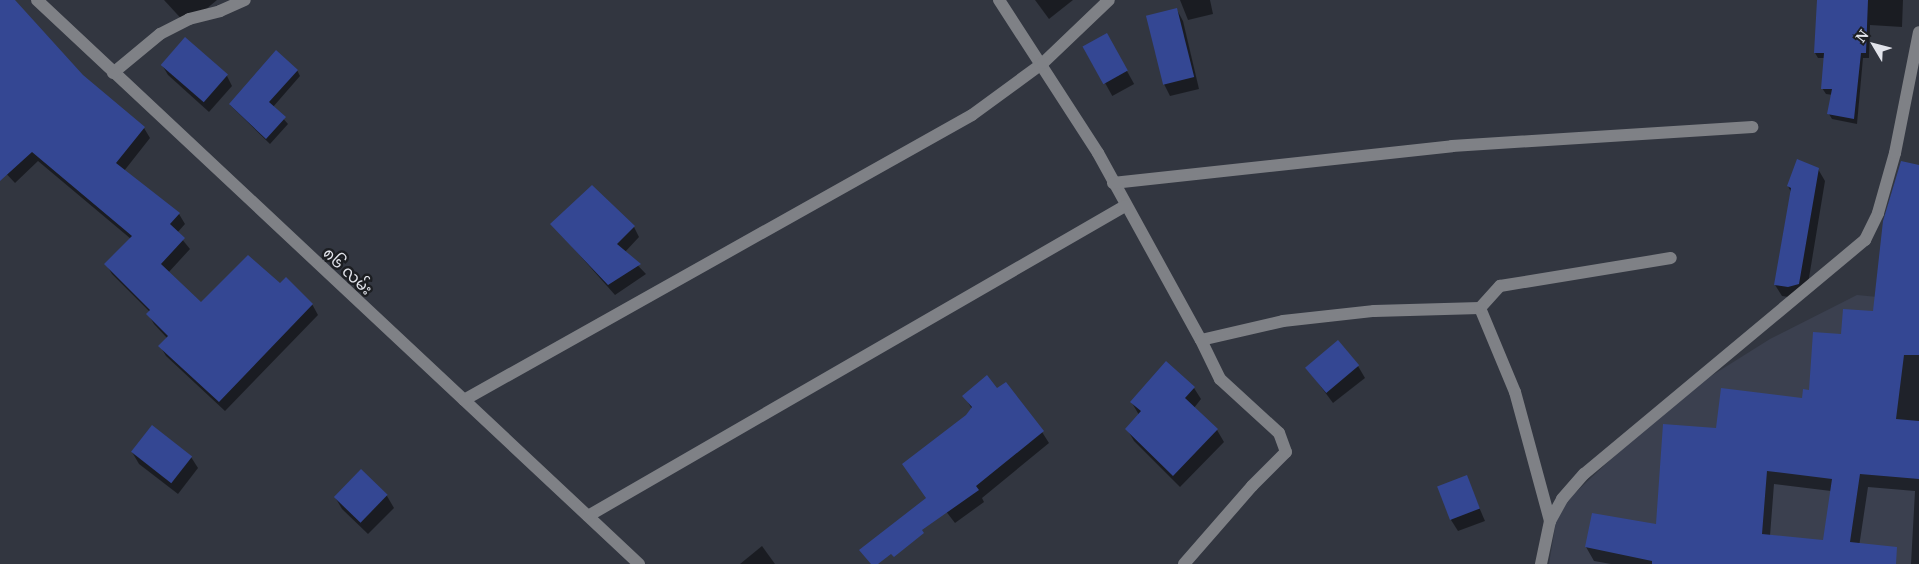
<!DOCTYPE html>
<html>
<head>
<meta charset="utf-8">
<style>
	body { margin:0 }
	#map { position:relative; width:1919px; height:564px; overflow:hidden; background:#323640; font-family:"Noto Serif","Noto Sans Myanmar",serif }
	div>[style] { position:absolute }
	.built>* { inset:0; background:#3b404f }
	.shadow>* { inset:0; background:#0007; transform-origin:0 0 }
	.building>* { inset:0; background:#344793; transform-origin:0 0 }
	.minor>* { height:12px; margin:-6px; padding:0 6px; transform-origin:6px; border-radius:6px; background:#7f8186 }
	span { translate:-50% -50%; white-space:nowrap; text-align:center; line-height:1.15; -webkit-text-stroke:5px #1c1e22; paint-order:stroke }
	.street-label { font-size:16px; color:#e2e4eb }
	.north { position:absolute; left:1849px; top:20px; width:50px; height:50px; -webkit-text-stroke:4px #1c1e22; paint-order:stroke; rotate:307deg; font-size:14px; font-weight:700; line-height:20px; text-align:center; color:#e2e4eb }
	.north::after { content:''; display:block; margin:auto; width:18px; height:22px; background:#e2e4eb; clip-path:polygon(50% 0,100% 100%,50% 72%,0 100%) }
</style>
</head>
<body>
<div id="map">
	<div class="built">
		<div style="clip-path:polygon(1857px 295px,1919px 301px,1919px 564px,1549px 564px,1558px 509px,1676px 398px,1770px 339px)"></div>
	</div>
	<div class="shadow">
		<div style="clip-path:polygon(2px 0,13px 0,82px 76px,144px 128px,150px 138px,124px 171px,179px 214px,185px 224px,177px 233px,190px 249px,168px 273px,201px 304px,280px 285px,312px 304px,318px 315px,225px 411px,166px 356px,160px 346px,167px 338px,154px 324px,148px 314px,150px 312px,112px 274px,106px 264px,131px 239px,38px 161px,15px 183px,0 167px)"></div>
		<div style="clip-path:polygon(164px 0,217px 0,187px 25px)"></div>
		<div style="clip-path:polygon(1035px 0,1073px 0,1049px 19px)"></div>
		<div style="clip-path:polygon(1180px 0,1210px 0,1213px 14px,1188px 20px)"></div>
		<div style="clip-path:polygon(1819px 0,1903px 0,1902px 27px,1870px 25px,1869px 58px,1863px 58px,1857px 124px,1832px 119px,1829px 114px,1833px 95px,1826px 94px,1822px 88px,1825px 58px,1818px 58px,1815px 53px)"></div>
		<div style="clip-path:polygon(1177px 10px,1183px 21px,1199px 89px,1170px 96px,1164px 84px)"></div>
		<div style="left:1107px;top:35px;width:56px;height:25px;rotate:61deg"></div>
		<div style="clip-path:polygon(162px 65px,227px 76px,232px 86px,209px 112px,168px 75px)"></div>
		<div style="clip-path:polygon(297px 70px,300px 76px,273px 107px,288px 124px,270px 144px,230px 105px)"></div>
		<div style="clip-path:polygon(evenodd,1919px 166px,1919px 564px,1911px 564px,1915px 491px,1868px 487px,1859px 547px,1864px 564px,1611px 564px,1594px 561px,1586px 547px,1657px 525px,1717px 429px,1803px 399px,1810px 392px,1842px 335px,1875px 313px,1919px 166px,1774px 484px,1831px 491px,1824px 541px,1770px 536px,1774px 484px)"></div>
		<div style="clip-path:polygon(1818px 169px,1825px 181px,1806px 296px,1802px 299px,1782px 296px,1775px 285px,1791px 192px,1788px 186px)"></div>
		<div style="clip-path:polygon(552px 224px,634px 227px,639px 237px,625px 252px,646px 274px,615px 295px)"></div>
		<div style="clip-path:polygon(1358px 366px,1365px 378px,1333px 403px,1307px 368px)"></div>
		<div style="clip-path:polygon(1194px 388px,1201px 399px,1194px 408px,1217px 430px,1224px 442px,1180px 487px,1134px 441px,1127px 429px,1139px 415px,1132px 403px)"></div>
		<div style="clip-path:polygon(997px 390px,1042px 432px,1049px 443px,982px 498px,984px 502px,955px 523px,931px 492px,972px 409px,964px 396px)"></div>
		<div style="clip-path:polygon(152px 426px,191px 457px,198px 468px,178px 494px,139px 464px,132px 452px)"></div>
		<div style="clip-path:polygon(361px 470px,387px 496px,394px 508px,368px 534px,342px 509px,335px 497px)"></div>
		<div style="clip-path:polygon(1466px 477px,1485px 521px,1458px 531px,1451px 520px)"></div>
		<div style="clip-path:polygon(762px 546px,775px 564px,740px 564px)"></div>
	</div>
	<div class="building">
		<div style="clip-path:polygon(0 0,15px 0,83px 75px,145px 127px,116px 163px,180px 213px,170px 224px,185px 238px,161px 264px,201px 302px,248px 255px,280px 283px,286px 277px,313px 304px,219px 402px,158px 346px,168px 336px,146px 314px,150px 310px,104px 264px,132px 236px,32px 152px,0 181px)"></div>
		<div style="clip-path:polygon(1817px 0,1868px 0,1866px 53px,1861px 53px,1854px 119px,1827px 114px,1832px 89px,1821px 89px,1824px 53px,1814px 53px)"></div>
		<div style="left:1177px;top:8px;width:71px;height:32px;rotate:76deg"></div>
		<div style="left:1107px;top:33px;width:43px;height:28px;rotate:61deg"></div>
		<div style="left:185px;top:37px;width:57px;height:37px;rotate:41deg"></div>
		<div style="clip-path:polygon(276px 50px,298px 70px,269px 102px,286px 117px,266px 139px,229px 104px)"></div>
		<div style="clip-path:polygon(1797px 159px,1819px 168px,1799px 284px,1788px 287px,1774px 285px,1791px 188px,1787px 186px)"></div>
		<div style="clip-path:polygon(evenodd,1901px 161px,1919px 165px,1919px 355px,1904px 355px,1896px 419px,1919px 421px,1919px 479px,1860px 474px,1850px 542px,1897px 547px,1896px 564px,1652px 564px,1652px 561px,1585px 547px,1592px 513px,1656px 524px,1663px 424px,1716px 428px,1721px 388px,1802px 398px,1803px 389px,1809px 390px,1813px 332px,1841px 334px,1843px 309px,1873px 311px,1883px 221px,1901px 161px,1767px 471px,1832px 479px,1823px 540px,1762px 534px,1767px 471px)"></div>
		<div style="clip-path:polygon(592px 185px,635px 226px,617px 244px,641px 264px,608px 285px,550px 224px)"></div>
		<div style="left:1338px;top:340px;width:33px;height:43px;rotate:50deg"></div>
		<div style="clip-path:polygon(1166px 361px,1195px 387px,1185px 398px,1218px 429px,1173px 476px,1125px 429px,1141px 411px,1130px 402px)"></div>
		<div style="clip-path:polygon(987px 375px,997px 388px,1006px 382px,1044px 431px,976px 486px,979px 490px,922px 530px,924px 533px,894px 557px,891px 554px,878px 564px,871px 564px,859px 550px,926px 498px,902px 464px,966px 415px,972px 407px,962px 396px)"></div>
		<div style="left:152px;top:425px;width:51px;height:34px;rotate:38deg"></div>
		<div style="left:361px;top:469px;width:37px;height:39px;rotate:44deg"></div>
		<div style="left:1467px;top:475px;width:36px;height:32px;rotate:69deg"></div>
	</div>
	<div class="minor">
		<div style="left:37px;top:0;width:825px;rotate:43.13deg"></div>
		<div style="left:999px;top:0;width:182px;rotate:57.1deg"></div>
		<div style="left:1098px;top:153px;width:213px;rotate:61.2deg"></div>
		<div style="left:1201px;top:340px;width:84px;rotate:-13deg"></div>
		<div style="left:1283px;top:321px;width:92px;rotate:-6.3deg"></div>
		<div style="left:1374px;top:311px;width:106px;rotate:-1.6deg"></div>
		<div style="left:1480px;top:308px;width:91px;rotate:67.4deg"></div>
		<div style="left:1515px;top:392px;width:134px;rotate:74.8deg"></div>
		<div style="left:113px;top:73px;width:61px;rotate:-39.7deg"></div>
		<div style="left:160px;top:34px;width:33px;rotate:-27deg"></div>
		<div style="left:189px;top:19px;width:32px;rotate:-14deg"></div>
		<div style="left:220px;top:11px;width:27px;rotate:-24deg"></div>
		<div style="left:1113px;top:183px;width:341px;rotate:-6.2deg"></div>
		<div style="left:1452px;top:146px;width:301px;rotate:-3.6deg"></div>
		<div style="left:1480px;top:308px;width:30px;rotate:-48deg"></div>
		<div style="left:1500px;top:286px;width:173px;rotate:-9.3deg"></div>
		<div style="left:464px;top:400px;width:582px;rotate:-29.29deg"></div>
		<div style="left:972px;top:115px;width:88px;rotate:-36.2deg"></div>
		<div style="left:1043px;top:63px;width:91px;rotate:-43.7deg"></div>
		<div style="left:588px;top:516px;width:620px;rotate:-30deg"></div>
		<div style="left:1184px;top:564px;width:103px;rotate:-48.9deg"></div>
		<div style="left:1252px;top:486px;width:48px;rotate:-45deg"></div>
		<div style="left:1286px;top:452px;width:20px;rotate:-110deg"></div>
		<div style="left:1279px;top:433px;width:80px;rotate:-137.5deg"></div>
		<div style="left:1220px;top:379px;width:43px;rotate:-116deg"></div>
		<div style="left:1541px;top:564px;width:44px;rotate:-78.2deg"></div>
		<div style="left:1550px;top:521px;width:25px;rotate:-61deg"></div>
		<div style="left:1562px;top:499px;width:33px;rotate:-49deg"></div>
		<div style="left:1584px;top:474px;width:366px;rotate:-39.8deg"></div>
		<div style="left:1865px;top:240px;width:30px;rotate:-64deg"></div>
		<div style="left:1878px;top:213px;width:62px;rotate:-74.2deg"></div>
		<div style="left:1895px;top:153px;width:123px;rotate:-78.8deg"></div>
	</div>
	<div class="street-label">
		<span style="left:348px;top:271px;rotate:43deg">၈၆ လမ်း</span>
	</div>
	<div class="north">N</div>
</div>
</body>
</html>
